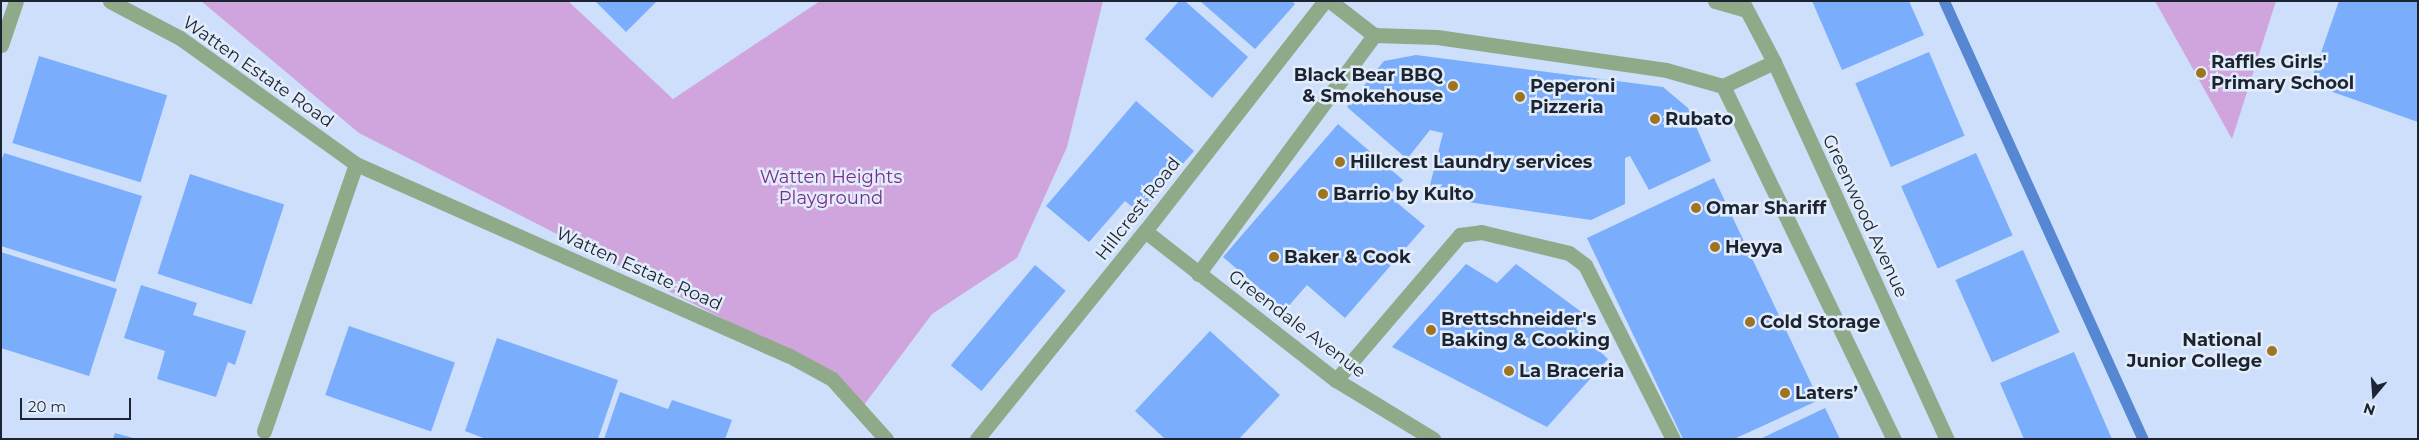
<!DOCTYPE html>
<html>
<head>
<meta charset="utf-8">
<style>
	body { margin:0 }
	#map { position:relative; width:2419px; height:440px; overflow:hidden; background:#cddffb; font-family:Montserrat,sans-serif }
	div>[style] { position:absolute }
	.green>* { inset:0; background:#d0a4dc }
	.stream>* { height:11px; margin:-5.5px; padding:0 5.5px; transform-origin:5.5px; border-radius:5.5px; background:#5687d2 }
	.building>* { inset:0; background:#7aadfc; transform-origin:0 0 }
	.service>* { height:15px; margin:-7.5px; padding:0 7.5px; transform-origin:7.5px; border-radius:7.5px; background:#8faa88 }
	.minor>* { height:15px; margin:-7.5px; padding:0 7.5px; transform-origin:7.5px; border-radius:7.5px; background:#8faa88 }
	.dots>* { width:14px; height:14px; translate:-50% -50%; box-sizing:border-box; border:2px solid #e3ecfa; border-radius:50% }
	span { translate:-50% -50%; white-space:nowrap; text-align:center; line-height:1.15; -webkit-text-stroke:5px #e3ecfa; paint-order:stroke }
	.poi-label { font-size:18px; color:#1b2430; font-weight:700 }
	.left { translate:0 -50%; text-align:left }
	.right { translate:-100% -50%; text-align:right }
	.street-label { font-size:18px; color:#1b2430 }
	.park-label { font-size:18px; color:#772e8a }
	.frame { position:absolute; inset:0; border:2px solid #1b2430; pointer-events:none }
	.north { position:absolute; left:2349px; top:370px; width:50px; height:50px; -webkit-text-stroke:4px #e3ecfa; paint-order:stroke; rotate:198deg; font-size:14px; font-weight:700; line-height:20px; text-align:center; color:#1b2430 }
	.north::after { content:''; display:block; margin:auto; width:18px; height:22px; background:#1b2430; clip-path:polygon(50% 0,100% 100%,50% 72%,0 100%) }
	.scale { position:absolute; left:20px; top:398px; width:111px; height:22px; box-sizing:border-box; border:2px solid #1b2430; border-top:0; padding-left:6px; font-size:15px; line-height:18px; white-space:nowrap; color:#1b2430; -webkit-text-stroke:4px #e3ecfa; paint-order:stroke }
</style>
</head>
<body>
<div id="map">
	<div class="green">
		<div style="clip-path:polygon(201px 1px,568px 1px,673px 99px,820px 1px,1103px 1px,1067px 147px,1017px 258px,932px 314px,861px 409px,784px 350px,359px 133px)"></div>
		<div style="clip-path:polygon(2155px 1px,2276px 1px,2232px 139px)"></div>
	</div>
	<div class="stream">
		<div style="left:1944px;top:1px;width:481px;rotate:65.6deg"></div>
	</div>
	<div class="building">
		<div style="clip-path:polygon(595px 1px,655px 1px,656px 2px,626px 32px)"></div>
		<div style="clip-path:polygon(1179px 1px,1185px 1px,1248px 57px,1212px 98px,1145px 39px)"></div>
		<div style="clip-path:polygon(1200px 1px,1292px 1px,1295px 4px,1255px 49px)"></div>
		<div style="clip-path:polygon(1812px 1px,1909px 1px,1924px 35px,1842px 70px)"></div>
		<div style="clip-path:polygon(2339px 1px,2418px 1px,2418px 122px,2310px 84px)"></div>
		<div style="left:1929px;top:52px;width:91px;height:80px;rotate:67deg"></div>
		<div style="clip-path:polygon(1416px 55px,1663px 87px,1688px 108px,1711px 161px,1649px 190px,1630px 156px,1625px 158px,1625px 204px,1591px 220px,1441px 198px,1430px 185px,1443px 133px,1430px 130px,1407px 159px,1347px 107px,1384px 61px)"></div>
		<div style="left:39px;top:56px;width:134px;height:91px;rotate:17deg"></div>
		<div style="clip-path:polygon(1136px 101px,1194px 151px,1140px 213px,1125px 201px,1089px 242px,1046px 206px)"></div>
		<div style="clip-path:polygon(1338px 124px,1403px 180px,1389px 196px,1425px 226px,1345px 318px,1307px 285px,1285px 310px,1223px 257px)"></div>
		<div style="clip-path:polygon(4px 153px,142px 196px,115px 282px,1px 246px,1px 162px)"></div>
		<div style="left:1976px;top:153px;width:90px;height:82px;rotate:66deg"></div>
		<div style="left:190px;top:174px;width:99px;height:105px;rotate:18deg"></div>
		<div style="clip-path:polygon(1714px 178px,1819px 400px,1734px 439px,1683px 439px,1587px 238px)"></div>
		<div style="left:2023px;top:250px;width:90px;height:74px;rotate:66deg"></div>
		<div style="clip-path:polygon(1px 252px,117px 289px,89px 376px,1px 348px)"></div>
		<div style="clip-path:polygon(1466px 264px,1497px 283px,1516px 264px,1587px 316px,1576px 329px,1608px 359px,1547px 427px,1392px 347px)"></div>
		<div style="left:1035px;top:265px;width:40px;height:131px;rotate:40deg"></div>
		<div style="clip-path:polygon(141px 285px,197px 303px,193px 315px,246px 331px,235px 365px,228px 362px,216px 397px,157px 379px,165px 351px,124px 338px)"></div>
		<div style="left:349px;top:326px;width:112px;height:73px;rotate:19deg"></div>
		<div style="clip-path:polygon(1210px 331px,1280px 395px,1239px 439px,1165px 439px,1135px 411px)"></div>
		<div style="clip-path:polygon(497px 338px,618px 380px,598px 439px,486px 439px,465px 431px)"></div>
		<div style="clip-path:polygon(2074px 352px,2112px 439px,2024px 439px,2000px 383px)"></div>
		<div style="clip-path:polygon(620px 392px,668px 409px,672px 400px,732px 420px,725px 439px,604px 439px)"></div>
		<div style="clip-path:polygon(1825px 408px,1840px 439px,1760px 439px)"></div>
		<div style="clip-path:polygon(115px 433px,133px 438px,133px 439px,113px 439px)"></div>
	</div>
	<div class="service">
		<div style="left:1330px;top:1px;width:56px;rotate:37.7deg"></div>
		<div style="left:1374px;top:35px;width:63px;rotate:1.8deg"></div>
		<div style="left:1437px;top:37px;width:231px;rotate:8.2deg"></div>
		<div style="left:1666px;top:70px;width:59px;rotate:15.7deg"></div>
		<div style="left:1723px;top:86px;width:56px;rotate:-25.2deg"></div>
		<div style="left:1723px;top:86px;width:392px;rotate:64.2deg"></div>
		<div style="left:1198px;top:274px;width:297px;rotate:-53.6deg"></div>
		<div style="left:1336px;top:380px;width:191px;rotate:-49.5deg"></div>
		<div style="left:1460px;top:235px;width:21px;rotate:-8deg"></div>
		<div style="left:1481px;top:232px;width:90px;rotate:13.4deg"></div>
		<div style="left:1569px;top:253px;width:20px;rotate:37deg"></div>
		<div style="left:1585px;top:265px;width:195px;rotate:63.2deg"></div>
	</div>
	<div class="minor">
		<div style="left:110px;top:1px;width:79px;rotate:27.9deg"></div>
		<div style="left:180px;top:38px;width:216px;rotate:35.6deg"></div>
		<div style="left:356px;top:164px;width:472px;rotate:23.9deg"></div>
		<div style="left:788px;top:355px;width:50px;rotate:28.6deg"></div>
		<div style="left:832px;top:379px;width:81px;rotate:48deg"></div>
		<div style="left:1715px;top:1px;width:32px;rotate:16deg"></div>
		<div style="left:1742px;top:1px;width:69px;rotate:62.3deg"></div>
		<div style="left:1774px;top:62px;width:415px;rotate:65.4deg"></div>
		<div style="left:1px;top:45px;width:46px;rotate:-71.2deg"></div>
		<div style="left:1145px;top:231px;width:242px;rotate:38deg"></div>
		<div style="left:1336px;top:380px;width:114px;rotate:31.3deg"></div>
		<div style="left:264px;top:431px;width:282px;rotate:-71deg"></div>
		<div style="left:977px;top:439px;width:267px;rotate:-51.1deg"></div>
		<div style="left:1145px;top:231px;width:292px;rotate:-52deg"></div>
	</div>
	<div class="dots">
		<div style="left:2201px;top:73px;background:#9e7322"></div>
		<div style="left:1453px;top:86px;background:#9e7322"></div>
		<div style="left:1520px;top:97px;background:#9e7322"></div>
		<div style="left:1655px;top:119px;background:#9e7322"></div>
		<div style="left:1340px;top:162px;background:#9e7322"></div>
		<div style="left:1323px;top:194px;background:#9e7322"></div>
		<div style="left:1696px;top:208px;background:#9e7322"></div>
		<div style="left:1715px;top:247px;background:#9e7322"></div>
		<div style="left:1274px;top:257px;background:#9e7322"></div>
		<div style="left:1750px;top:322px;background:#9e7322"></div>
		<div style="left:1431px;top:330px;background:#9e7322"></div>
		<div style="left:2272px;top:351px;background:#9e7322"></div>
		<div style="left:1509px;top:371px;background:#9e7322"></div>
		<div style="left:1785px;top:393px;background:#9e7322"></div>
	</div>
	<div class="poi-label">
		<span class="left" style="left:2211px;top:73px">Raffles Girls'<br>Primary School</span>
		<span class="right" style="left:1443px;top:86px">Black Bear BBQ<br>&amp; Smokehouse</span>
		<span class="left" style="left:1530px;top:97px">Peperoni<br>Pizzeria</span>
		<span class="left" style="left:1665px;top:119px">Rubato</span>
		<span class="left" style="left:1350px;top:162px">Hillcrest Laundry services</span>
		<span class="left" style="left:1333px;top:194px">Barrio by Kulto</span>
		<span class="left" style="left:1706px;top:208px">Omar Shariff</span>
		<span class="left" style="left:1725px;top:247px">Heyya</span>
		<span class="left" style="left:1284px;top:257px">Baker &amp; Cook</span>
		<span class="left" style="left:1441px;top:330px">Brettschneider's<br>Baking &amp; Cooking</span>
		<span class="left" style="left:1760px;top:322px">Cold Storage</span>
		<span class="right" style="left:2262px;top:351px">National<br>Junior College</span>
		<span class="left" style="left:1519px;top:371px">La Braceria</span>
		<span class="left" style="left:1795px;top:393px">Laters’</span>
	</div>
	<div class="street-label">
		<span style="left:258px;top:72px;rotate:35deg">Watten Estate Road</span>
		<span style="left:1138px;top:209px;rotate:-52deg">Hillcrest Road</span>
		<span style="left:1865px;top:216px;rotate:65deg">Greenwood Avenue</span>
		<span style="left:639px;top:269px;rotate:24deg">Watten Estate Road</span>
		<span style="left:1297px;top:324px;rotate:37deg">Greendale Avenue</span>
	</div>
	<div class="park-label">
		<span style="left:831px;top:188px">Watten Heights<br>Playground</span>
	</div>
	<div class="frame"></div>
	<div class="north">N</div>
	<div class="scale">20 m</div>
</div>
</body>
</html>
